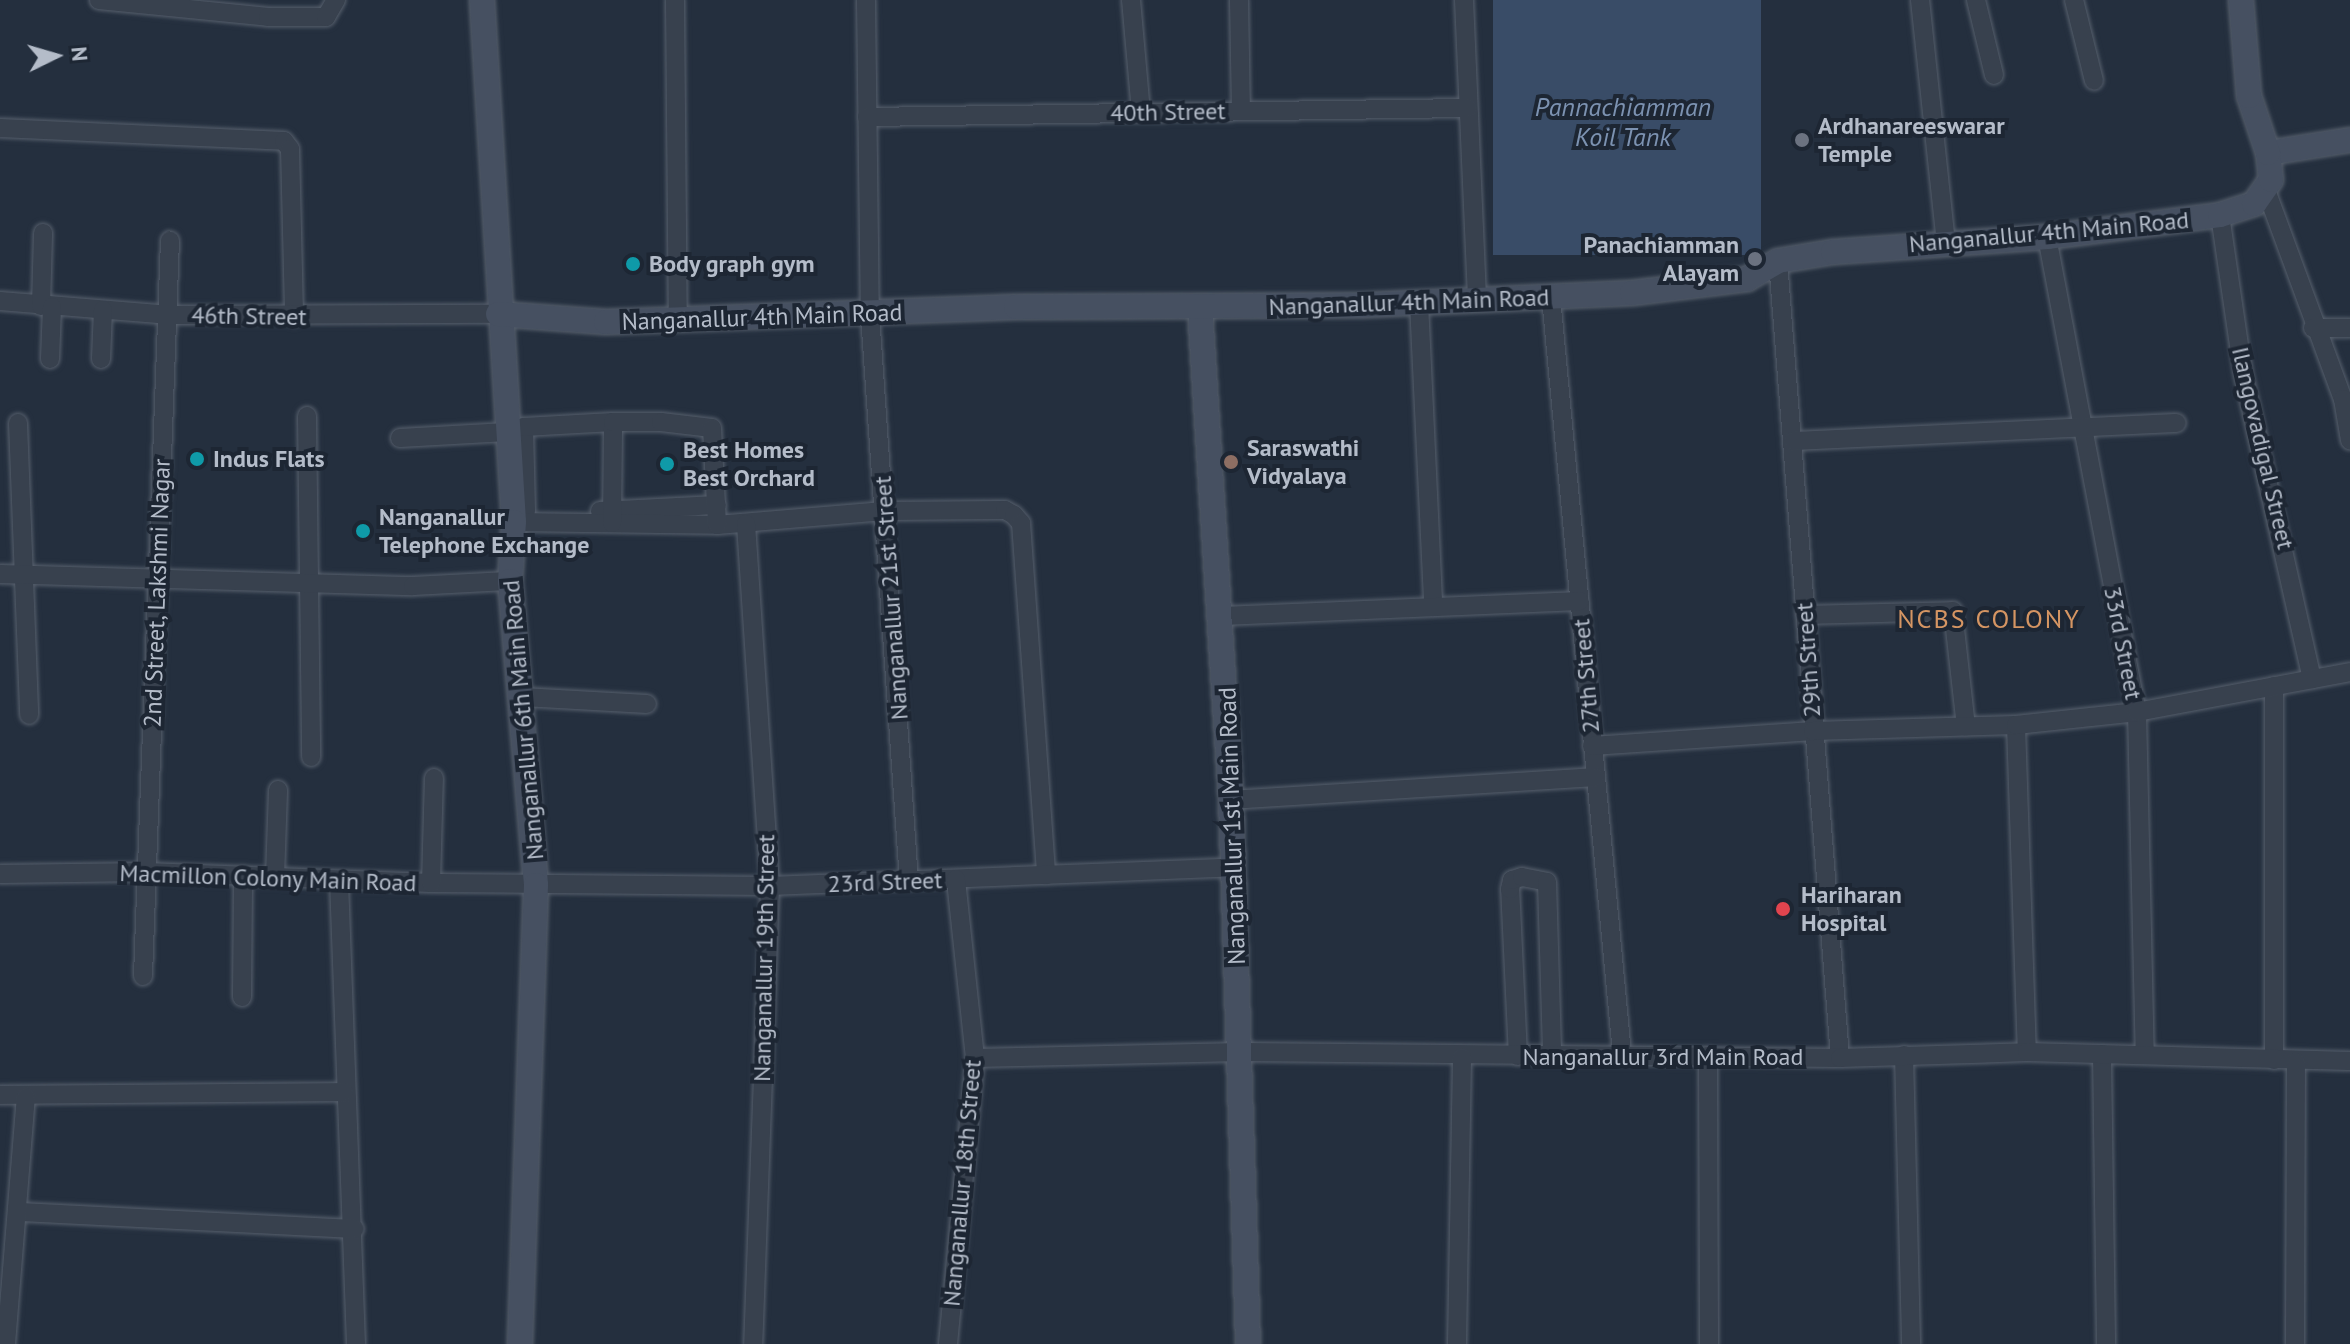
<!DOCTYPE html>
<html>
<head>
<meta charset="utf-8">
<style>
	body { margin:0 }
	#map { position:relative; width:2350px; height:1344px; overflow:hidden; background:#242f3e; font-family:"PT Sans",sans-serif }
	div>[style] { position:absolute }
	.water>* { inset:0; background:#394c67; transform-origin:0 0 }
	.roads { filter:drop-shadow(0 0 2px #565f6c) drop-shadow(0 0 2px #565f6c) }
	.street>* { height:18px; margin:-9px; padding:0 9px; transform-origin:9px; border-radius:9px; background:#38414e }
	.secondary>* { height:24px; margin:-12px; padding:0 12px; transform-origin:12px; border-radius:12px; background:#465061 }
	.dots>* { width:22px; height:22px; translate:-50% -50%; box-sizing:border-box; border:4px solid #1d2633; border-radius:50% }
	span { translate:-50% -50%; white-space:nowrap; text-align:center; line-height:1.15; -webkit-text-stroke:8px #1d2633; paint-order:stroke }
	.street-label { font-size:24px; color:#b4bcc9 }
	.poi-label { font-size:24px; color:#b4bcc9; font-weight:700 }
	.left { translate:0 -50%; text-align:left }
	.right { translate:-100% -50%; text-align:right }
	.water-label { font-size:26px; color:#7c92b1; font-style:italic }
	.neighbourhood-label { font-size:26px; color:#d59563; letter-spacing:2px }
	.north { position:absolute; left:16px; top:16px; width:80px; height:80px; -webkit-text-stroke:6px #1d2633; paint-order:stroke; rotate:85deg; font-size:22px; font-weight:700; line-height:32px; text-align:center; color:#b4bcc9 }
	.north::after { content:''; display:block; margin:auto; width:28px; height:36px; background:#b4bcc9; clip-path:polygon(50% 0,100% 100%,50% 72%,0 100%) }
</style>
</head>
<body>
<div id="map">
	<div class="water">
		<div style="left:1493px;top:0;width:268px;height:255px"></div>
	</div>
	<div class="roads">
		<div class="street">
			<div style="left:99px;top:0;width:170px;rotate:5.7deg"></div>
			<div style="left:268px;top:17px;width:58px"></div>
			<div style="left:326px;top:17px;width:20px;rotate:-60deg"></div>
			<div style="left:675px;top:0;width:320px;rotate:89.5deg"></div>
			<div style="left:866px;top:0;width:314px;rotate:89.3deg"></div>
			<div style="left:870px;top:314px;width:568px;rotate:86.07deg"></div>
			<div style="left:1131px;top:0;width:113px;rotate:84.9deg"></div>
			<div style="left:1239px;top:0;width:111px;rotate:89deg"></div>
			<div style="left:1464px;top:0;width:297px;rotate:87.5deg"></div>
			<div style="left:1920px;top:0;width:243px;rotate:83.9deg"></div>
			<div style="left:1976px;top:0;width:77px;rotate:76.5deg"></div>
			<div style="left:2074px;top:0;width:83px;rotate:76.1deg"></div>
			<div style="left:867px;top:117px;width:601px;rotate:-0.86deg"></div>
			<div style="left:0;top:128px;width:284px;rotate:2.6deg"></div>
			<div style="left:284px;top:141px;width:10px;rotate:53deg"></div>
			<div style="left:290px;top:149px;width:168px;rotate:88.6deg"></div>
			<div style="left:2266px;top:190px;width:223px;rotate:69.8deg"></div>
			<div style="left:2343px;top:399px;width:42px;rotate:80.3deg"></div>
			<div style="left:2220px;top:215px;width:160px;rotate:81.7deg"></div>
			<div style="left:2243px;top:373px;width:314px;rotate:77.3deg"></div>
			<div style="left:2047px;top:237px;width:483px;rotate:79.3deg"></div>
			<div style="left:2137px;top:712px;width:342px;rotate:88.7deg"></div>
			<div style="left:1778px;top:261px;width:799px;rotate:85.55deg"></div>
			<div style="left:1551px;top:297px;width:760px;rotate:84.64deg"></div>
			<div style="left:0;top:301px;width:171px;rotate:4.7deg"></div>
			<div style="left:170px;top:315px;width:328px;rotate:-0.2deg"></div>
			<div style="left:1419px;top:303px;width:302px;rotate:87.3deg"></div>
			<div style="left:41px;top:306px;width:73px;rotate:-88.4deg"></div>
			<div style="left:2313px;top:328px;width:37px"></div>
			<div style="left:50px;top:359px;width:52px;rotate:-87.8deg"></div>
			<div style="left:101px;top:359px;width:49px;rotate:-87.7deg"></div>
			<div style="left:307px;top:416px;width:341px;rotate:89.3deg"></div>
			<div style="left:18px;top:423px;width:292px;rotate:87.8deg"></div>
			<div style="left:400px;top:438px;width:107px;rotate:-3.2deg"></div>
			<div style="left:1793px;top:441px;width:384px;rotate:-2.7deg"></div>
			<div style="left:526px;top:511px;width:84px;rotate:-91.4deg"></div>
			<div style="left:524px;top:427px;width:89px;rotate:-3.2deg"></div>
			<div style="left:600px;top:511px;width:117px;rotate:-2.9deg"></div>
			<div style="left:514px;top:522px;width:203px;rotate:0.8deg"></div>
			<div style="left:717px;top:525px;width:168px;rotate:-4.8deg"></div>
			<div style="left:884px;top:511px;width:121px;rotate:-0.5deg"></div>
			<div style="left:1005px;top:510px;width:10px;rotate:29deg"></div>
			<div style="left:1014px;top:515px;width:11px;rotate:49deg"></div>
			<div style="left:1021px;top:523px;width:353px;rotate:85.9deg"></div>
			<div style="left:612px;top:523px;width:101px;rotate:-89.4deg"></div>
			<div style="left:613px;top:422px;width:48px"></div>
			<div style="left:661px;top:422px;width:51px;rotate:6.7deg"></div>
			<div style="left:712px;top:428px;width:97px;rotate:87deg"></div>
			<div style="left:746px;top:524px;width:363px;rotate:86.2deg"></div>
			<div style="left:770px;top:886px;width:458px;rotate:92.1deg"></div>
			<div style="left:0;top:574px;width:413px;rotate:1.7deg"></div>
			<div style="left:413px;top:586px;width:97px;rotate:-3deg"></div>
			<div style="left:1805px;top:615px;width:148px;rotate:-1.5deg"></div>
			<div style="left:1953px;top:611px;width:116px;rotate:83.6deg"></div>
			<div style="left:1222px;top:616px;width:358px;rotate:-2.4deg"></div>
			<div style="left:2274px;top:686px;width:374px;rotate:90deg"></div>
			<div style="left:523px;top:697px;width:124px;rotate:3.2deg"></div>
			<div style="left:2016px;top:725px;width:327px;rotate:88.1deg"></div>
			<div style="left:1592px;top:746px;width:222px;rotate:-3.9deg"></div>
			<div style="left:1813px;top:731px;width:203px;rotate:-1.7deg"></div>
			<div style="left:2016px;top:725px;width:122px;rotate:-6.1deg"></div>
			<div style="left:2137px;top:712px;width:217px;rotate:-10.6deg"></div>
			<div style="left:1231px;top:800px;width:365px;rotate:-3.6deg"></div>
			<div style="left:0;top:874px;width:146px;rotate:-0.8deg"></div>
			<div style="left:146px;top:872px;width:285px;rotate:2.2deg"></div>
			<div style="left:431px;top:883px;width:339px;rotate:0.5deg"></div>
			<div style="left:770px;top:886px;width:464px;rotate:-2.3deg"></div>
			<div style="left:275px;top:877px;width:87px;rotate:-88deg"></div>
			<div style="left:339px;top:881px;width:463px;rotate:87.9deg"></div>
			<div style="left:431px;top:883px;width:105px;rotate:-88.4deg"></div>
			<div style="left:143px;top:976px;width:736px;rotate:-87.9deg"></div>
			<div style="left:242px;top:997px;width:122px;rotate:-89.5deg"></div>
			<div style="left:2102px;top:1054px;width:290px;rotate:89.2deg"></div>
			<div style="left:1904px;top:1055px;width:289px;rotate:88.6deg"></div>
			<div style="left:1518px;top:1056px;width:167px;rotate:-92.7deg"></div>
			<div style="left:1510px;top:889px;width:9px;rotate:-77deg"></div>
			<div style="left:1512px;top:880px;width:10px;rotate:-17deg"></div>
			<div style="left:1522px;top:877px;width:25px;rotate:11deg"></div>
			<div style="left:1547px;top:882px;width:173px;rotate:88.3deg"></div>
			<div style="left:1708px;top:1056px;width:288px;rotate:89.8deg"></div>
			<div style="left:975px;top:1058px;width:266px;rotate:-1.3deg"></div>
			<div style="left:1241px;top:1052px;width:599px;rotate:0.57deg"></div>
			<div style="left:1840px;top:1058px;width:187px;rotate:-1.8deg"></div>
			<div style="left:2027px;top:1052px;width:323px;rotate:1.6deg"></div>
			<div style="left:0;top:1095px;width:344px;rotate:-0.5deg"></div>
			<div style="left:20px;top:1212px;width:335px;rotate:2.9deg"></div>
			<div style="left:6px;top:1344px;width:248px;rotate:-85.4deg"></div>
			<div style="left:948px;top:1344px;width:287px;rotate:-84.6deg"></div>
			<div style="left:975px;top:1058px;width:180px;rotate:-96.1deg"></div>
			<div style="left:1457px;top:1344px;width:287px;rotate:-89deg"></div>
			<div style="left:2295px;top:1344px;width:282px;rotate:-89.8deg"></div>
		</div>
		<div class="secondary">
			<div style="left:482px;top:0;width:523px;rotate:86.49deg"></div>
			<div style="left:514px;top:522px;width:59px;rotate:93.9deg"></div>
			<div style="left:510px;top:581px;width:305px;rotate:85.1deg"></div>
			<div style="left:536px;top:885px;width:459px;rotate:92deg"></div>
			<div style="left:2268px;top:153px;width:83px;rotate:-9deg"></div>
			<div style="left:1200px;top:309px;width:492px;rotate:86.4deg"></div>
			<div style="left:1231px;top:800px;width:544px;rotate:88.21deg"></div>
			<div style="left:498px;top:314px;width:108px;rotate:4.2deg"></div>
			<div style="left:606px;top:322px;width:410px;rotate:-2.1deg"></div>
			<div style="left:1016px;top:307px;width:350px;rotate:-0.3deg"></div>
			<div style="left:1366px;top:305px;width:266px;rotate:-2.6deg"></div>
			<div style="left:1632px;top:293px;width:116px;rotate:-6.9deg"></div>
			<div style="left:1747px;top:279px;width:36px;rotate:-30deg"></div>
			<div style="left:1778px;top:261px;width:56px;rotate:-9.3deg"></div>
			<div style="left:1833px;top:252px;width:215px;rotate:-4deg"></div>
			<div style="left:2047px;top:237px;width:174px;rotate:-7.2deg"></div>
			<div style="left:2220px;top:215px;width:36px;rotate:-18deg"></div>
			<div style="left:2254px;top:204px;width:29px;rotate:-55deg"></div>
			<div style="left:2271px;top:180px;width:27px;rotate:-96deg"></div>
			<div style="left:2268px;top:153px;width:60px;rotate:-108.4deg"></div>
			<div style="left:2249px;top:96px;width:96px;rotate:-94.8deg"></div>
		</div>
	</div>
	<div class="dots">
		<div style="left:1802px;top:140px;background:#6b7280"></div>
		<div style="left:1755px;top:259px;background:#6b7280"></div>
		<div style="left:633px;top:264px;background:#0f9aa8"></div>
		<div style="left:197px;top:459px;background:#0f9aa8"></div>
		<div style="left:1231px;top:462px;background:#8d6e63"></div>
		<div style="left:667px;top:464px;background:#0f9aa8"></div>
		<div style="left:363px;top:531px;background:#0f9aa8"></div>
		<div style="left:1783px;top:909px;background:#e0444e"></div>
	</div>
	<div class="street-label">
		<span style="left:1168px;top:112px;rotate:-1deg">40th Street</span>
		<span style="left:2049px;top:232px;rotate:-5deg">Nanganallur 4th Main Road</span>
		<span style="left:1409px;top:302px;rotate:-2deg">Nanganallur 4th Main Road</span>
		<span style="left:249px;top:316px;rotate:1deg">46th Street</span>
		<span style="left:762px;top:317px;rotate:-2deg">Nanganallur 4th Main Road</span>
		<span style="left:2263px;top:448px;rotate:77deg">Ilangovadigal Street</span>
		<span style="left:157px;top:593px;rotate:-88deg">2nd Street, Lakshmi Nagar</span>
		<span style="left:891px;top:598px;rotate:-94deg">Nanganallur 21st Street</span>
		<span style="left:2123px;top:643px;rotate:79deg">33rd Street</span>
		<span style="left:1808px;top:660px;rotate:-94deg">29th Street</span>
		<span style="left:1586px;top:676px;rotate:-95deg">27th Street</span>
		<span style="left:523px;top:720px;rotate:-95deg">Nanganallur 6th Main Road</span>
		<span style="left:1232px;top:826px;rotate:-92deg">Nanganallur 1st Main Road</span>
		<span style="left:268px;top:878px;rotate:2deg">Macmillon Colony Main Road</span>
		<span style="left:885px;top:882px;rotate:-2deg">23rd Street</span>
		<span style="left:764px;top:958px;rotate:-89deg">Nanganallur 19th Street</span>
		<span style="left:1663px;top:1057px">Nanganallur 3rd Main Road</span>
		<span style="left:962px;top:1183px;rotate:-85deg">Nanganallur 18th Street</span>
	</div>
	<div class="poi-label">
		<span class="left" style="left:1818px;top:140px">Ardhanareeswarar<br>Temple</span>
		<span class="right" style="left:1739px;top:259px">Panachiamman<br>Alayam</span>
		<span class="left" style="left:649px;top:264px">Body graph gym</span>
		<span class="left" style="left:1247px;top:462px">Saraswathi<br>Vidyalaya</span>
		<span class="left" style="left:683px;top:464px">Best Homes<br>Best Orchard</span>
		<span class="left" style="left:213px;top:459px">Indus Flats</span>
		<span class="left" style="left:379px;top:531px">Nanganallur<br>Telephone Exchange</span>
		<span class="left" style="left:1801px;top:909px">Hariharan<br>Hospital</span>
	</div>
	<div class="water-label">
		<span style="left:1623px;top:122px">Pannachiamman<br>Koil Tank</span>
	</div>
	<div class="neighbourhood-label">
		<span style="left:1989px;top:619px">NCBS COLONY</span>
	</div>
	<div class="north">N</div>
</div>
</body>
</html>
